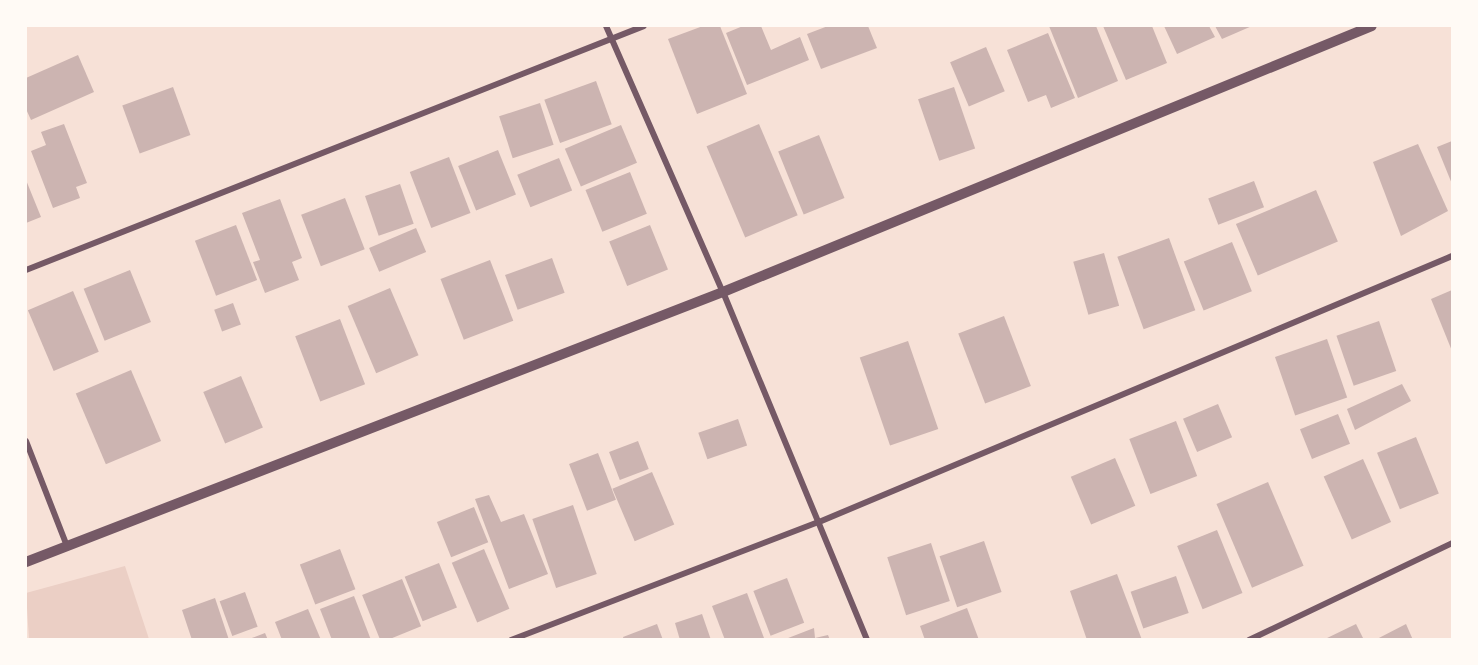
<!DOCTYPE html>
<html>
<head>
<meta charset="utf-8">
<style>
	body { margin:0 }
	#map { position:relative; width:1478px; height:665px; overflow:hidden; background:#f7e1d7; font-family:"Noto Sans",sans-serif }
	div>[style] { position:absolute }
	.green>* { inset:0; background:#ebcfc5 }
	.building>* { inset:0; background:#ccb4b1; transform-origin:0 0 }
	.minor>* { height:6px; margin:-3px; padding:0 3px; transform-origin:3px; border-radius:3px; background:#755966 }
	.tertiary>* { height:10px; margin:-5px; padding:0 5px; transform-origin:5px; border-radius:5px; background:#755966 }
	span { translate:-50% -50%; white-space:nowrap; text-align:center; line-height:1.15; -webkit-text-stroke:5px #fffaf5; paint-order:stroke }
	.frame { position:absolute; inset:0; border:27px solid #fffaf5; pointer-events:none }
</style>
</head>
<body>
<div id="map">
	<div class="green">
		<div style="clip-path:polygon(125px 566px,149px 639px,29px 639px,26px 593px)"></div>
	</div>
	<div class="building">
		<div style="clip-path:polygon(703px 26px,720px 26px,747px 94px,697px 114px,668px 39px)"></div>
		<div style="clip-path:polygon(743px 26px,761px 26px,771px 50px,800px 37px,809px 60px,747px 85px,726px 33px)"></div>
		<div style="clip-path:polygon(828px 26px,868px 26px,877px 48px,821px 69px,807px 34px)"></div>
		<div style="clip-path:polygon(1049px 26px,1096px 26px,1118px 81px,1078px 98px)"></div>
		<div style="clip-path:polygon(1103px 26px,1152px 26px,1167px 63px,1126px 80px)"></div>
		<div style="clip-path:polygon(1164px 26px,1209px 26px,1215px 37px,1177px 54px)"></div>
		<div style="clip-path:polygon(1215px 26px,1252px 26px,1222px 39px)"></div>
		<div style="clip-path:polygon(1048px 33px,1075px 98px,1051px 108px,1046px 95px,1028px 102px,1007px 50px)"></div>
		<div style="left:986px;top:47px;width:48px;height:39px;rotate:67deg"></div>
		<div style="clip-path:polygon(78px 55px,94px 92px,31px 120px,26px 109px,26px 78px)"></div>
		<div style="left:596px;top:81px;width:46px;height:55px;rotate:70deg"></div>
		<div style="left:173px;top:87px;width:51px;height:54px;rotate:70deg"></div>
		<div style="left:954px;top:87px;width:65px;height:38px;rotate:71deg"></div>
		<div style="left:540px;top:103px;width:44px;height:43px;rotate:72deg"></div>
		<div style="clip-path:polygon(64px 124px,87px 183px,76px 187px,80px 198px,53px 208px,31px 151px,46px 145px,41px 132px)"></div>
		<div style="left:759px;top:124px;width:99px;height:57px;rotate:67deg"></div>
		<div style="left:621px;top:125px;width:41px;height:61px;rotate:67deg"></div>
		<div style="left:819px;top:135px;width:68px;height:44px;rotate:68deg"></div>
		<div style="clip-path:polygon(1452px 141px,1452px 184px,1437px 147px)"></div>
		<div style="clip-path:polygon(1418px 144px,1448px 211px,1401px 236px,1373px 162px)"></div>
		<div style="left:498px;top:150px;width:48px;height:43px;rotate:68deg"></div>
		<div style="left:449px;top:157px;width:60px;height:42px;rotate:69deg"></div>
		<div style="left:559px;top:158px;width:35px;height:45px;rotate:68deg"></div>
		<div style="left:630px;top:172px;width:45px;height:48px;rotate:68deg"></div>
		<div style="clip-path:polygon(26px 180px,41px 217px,26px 223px)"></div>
		<div style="left:1254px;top:181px;width:28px;height:49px;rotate:69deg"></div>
		<div style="left:400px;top:184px;width:42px;height:37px;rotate:71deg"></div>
		<div style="left:1316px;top:190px;width:56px;height:87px;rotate:67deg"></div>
		<div style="left:345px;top:198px;width:55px;height:47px;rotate:69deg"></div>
		<div style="clip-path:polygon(280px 199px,302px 258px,292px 262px,299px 280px,265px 293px,253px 262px,260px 260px,242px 213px)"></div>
		<div style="left:236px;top:225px;width:59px;height:44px;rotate:69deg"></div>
		<div style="left:650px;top:225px;width:48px;height:44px;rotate:68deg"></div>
		<div style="left:416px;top:228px;width:26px;height:51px;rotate:67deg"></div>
		<div style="left:1169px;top:238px;width:77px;height:55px;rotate:70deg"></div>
		<div style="left:1232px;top:242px;width:53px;height:52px;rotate:68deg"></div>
		<div style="left:1104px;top:253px;width:55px;height:32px;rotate:74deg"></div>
		<div style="left:552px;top:258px;width:37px;height:50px;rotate:70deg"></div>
		<div style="left:490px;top:260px;width:65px;height:53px;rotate:69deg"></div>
		<div style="left:130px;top:270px;width:56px;height:50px;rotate:68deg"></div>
		<div style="left:390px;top:288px;width:73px;height:46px;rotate:67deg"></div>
		<div style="clip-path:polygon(1452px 290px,1452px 351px,1431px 299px)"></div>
		<div style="left:73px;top:291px;width:66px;height:49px;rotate:67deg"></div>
		<div style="left:233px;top:303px;width:23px;height:20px;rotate:70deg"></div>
		<div style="left:1004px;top:316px;width:75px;height:49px;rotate:69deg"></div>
		<div style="left:340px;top:319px;width:70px;height:48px;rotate:69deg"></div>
		<div style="left:1379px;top:321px;width:53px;height:45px;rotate:71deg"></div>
		<div style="left:1327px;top:339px;width:62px;height:55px;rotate:71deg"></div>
		<div style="left:908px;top:341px;width:93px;height:51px;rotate:71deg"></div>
		<div style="left:131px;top:370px;width:77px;height:60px;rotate:67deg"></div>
		<div style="left:241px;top:376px;width:56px;height:41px;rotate:67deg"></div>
		<div style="clip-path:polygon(1402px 384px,1411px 401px,1355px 430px,1347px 409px)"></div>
		<div style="left:1218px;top:404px;width:36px;height:38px;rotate:67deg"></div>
		<div style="left:1338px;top:414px;width:32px;height:41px;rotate:68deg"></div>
		<div style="left:738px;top:419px;width:28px;height:42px;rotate:71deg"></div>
		<div style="left:1176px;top:421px;width:59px;height:50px;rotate:69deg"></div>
		<div style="left:1416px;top:437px;width:61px;height:42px;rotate:68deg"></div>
		<div style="left:638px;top:441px;width:30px;height:31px;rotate:69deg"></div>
		<div style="left:598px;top:453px;width:50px;height:31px;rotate:69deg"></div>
		<div style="left:1115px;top:458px;width:52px;height:48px;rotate:67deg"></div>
		<div style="left:1363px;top:459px;width:69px;height:43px;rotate:66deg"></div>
		<div style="left:652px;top:472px;width:57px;height:43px;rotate:67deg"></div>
		<div style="left:1268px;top:482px;width:91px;height:56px;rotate:67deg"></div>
		<div style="clip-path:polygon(489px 495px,501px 522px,524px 514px,548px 574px,509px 589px,475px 499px)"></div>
		<div style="left:573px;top:505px;width:73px;height:43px;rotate:71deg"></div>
		<div style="left:474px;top:507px;width:38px;height:40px;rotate:68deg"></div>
		<div style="left:1217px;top:530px;width:68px;height:43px;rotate:68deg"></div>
		<div style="left:984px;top:541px;width:54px;height:47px;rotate:71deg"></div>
		<div style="left:931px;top:543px;width:61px;height:46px;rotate:72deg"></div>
		<div style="left:340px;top:549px;width:43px;height:43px;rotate:69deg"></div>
		<div style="left:484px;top:549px;width:65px;height:35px;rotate:67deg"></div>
		<div style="left:439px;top:563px;width:48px;height:37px;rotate:68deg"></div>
		<div style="clip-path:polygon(1117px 574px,1142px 640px,1087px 640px,1070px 591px)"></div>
		<div style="left:1176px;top:576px;width:39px;height:48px;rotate:71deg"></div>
		<div style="left:787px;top:578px;width:48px;height:36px;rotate:69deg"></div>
		<div style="left:402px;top:579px;width:51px;height:43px;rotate:68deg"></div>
		<div style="left:245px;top:592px;width:37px;height:27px;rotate:70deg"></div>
		<div style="clip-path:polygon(747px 593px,764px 638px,725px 640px,712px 606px)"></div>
		<div style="clip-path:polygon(354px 596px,371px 640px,332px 640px,320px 609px)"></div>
		<div style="clip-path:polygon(215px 598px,229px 640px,192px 640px,182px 610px)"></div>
		<div style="clip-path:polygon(967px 608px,979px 640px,925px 640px,920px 626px)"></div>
		<div style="clip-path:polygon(308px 609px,321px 640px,282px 640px,275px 622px)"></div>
		<div style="clip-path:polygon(702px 614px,711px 640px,680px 640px,675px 623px)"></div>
		<div style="clip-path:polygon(657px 624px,663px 640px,624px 640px,623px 637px)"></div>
		<div style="clip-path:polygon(1356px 624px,1364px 640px,1323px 640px)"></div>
		<div style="clip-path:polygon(1406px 624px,1413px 640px,1375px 640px)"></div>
		<div style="clip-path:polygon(814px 628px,815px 638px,828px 635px,830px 640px,783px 640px)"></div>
		<div style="clip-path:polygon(265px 633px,268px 640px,249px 640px,249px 639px)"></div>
	</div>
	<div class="minor">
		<div style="left:606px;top:26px;width:291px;rotate:66.3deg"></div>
		<div style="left:723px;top:292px;width:377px;rotate:67.5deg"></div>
		<div style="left:26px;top:270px;width:664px;rotate:-21.55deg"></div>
		<div style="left:26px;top:441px;width:113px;rotate:68.7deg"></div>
		<div style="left:511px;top:640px;width:330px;rotate:-21deg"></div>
		<div style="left:819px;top:522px;width:687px;rotate:-22.79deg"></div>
		<div style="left:1249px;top:640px;width:225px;rotate:-25.5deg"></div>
	</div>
	<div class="tertiary">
		<div style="left:26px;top:562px;width:747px;rotate:-21.18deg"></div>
		<div style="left:723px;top:292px;width:701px;rotate:-22.29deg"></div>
	</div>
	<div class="frame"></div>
</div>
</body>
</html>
